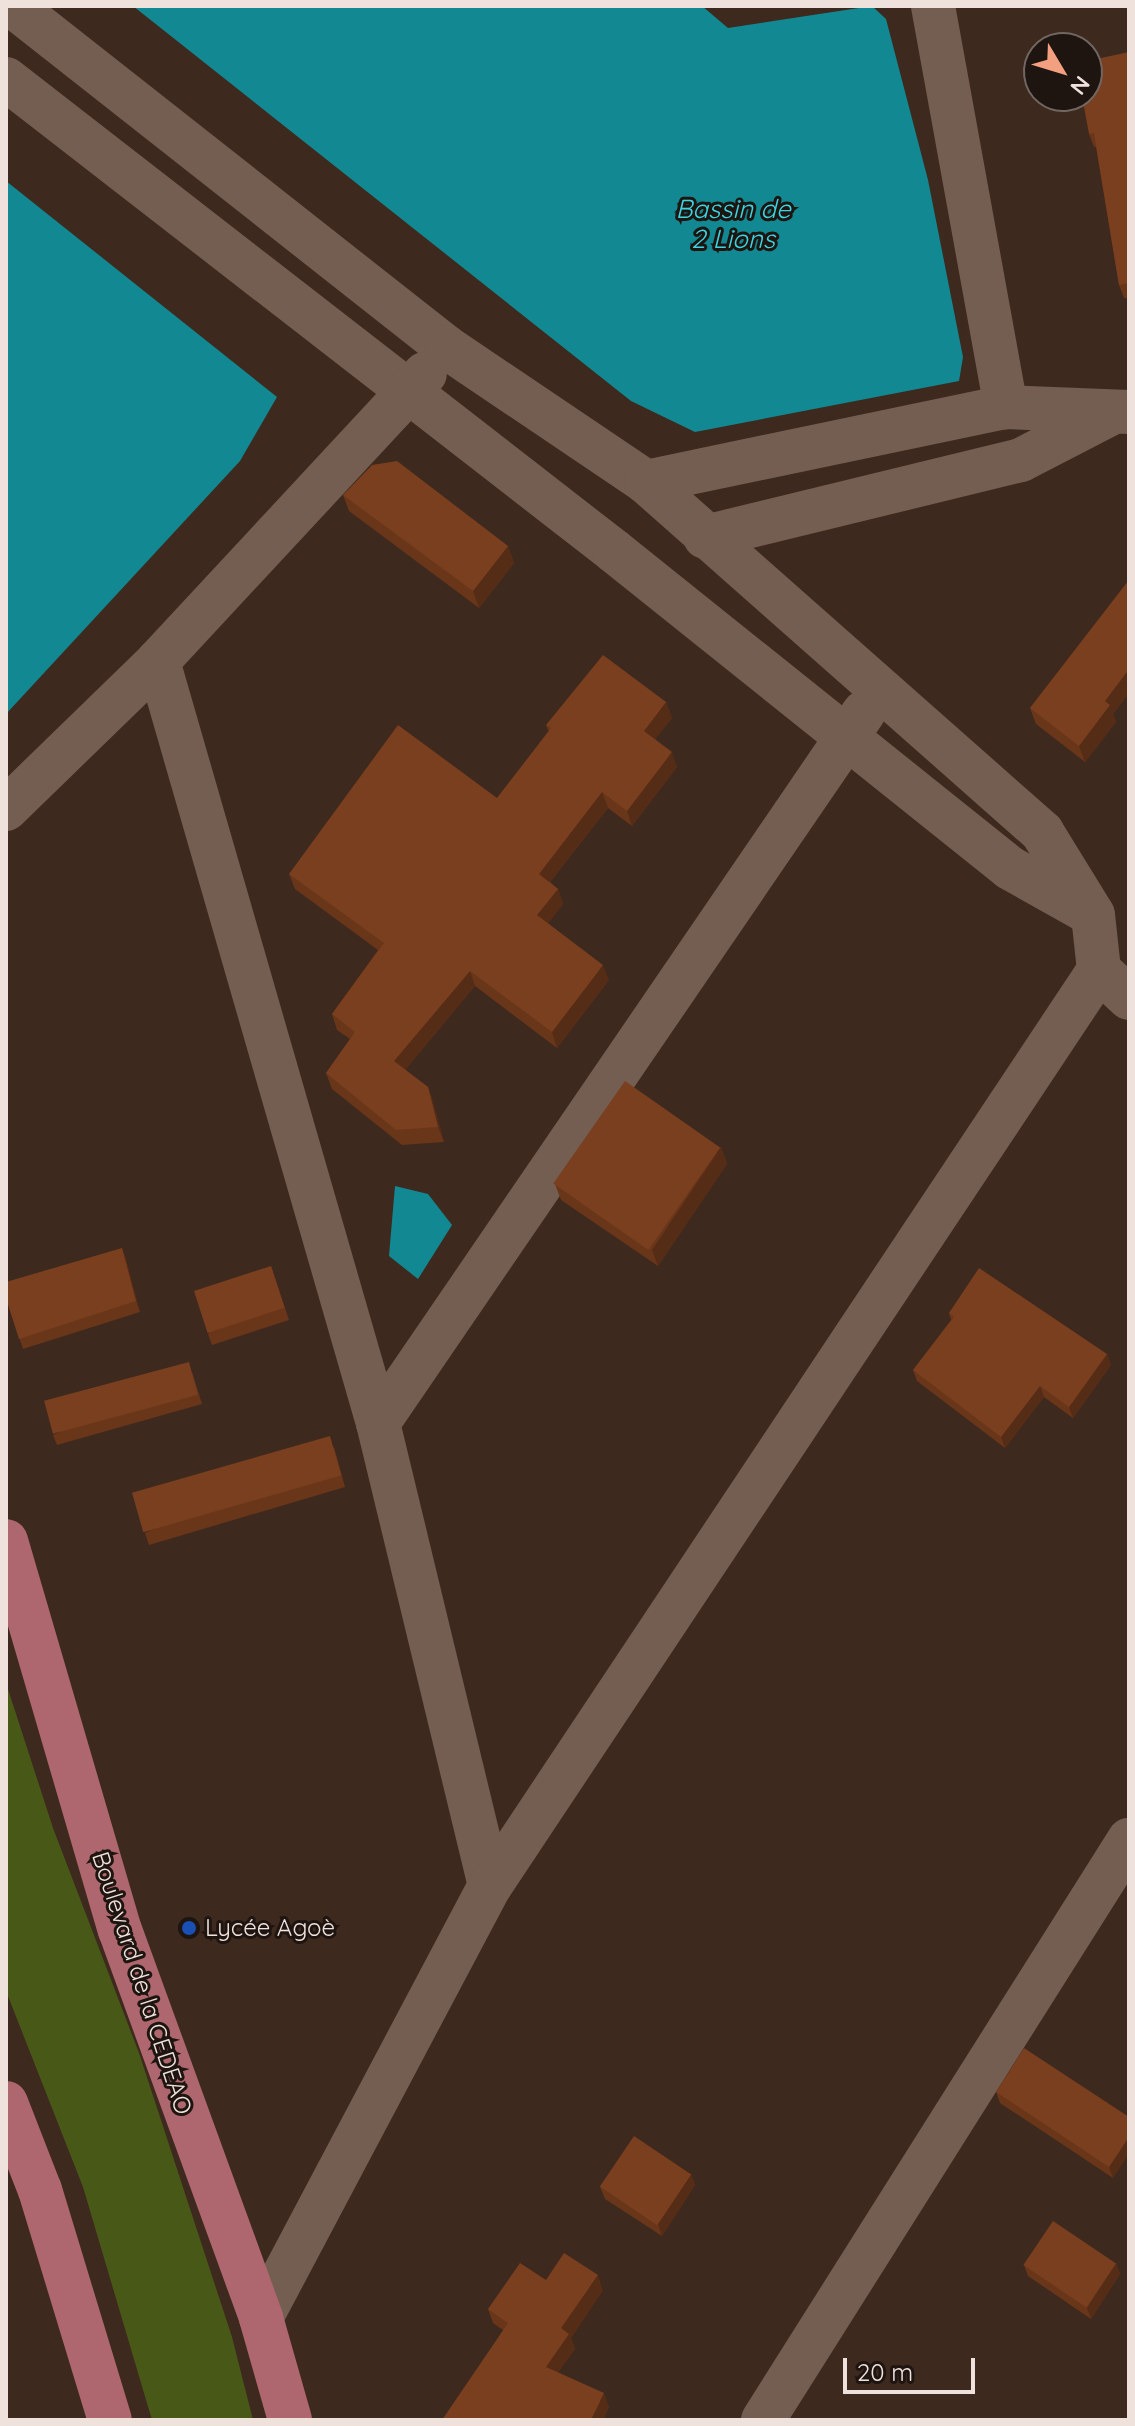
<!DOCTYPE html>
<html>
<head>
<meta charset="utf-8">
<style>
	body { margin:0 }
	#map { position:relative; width:1135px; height:2426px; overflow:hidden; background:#3e291f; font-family:Quicksand,sans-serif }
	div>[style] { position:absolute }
	.green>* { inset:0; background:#485917 }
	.water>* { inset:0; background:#128992 }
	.minor>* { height:44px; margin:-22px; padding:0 22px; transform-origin:22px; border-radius:22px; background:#745d51 }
	.major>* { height:44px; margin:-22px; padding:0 22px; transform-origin:22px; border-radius:22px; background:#ae676e }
	.wall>* { inset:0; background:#69361a }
	.shaded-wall>* { inset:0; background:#552c15 }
	.building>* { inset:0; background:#7a3f1e; transform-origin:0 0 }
	.dots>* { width:22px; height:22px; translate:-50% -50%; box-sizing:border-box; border:4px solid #1e1410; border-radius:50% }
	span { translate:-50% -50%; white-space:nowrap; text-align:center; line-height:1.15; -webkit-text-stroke:6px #1e1410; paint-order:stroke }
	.poi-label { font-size:24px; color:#efe1db }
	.left { translate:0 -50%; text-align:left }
	.street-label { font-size:24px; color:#efe1db }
	.water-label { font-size:26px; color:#3ad5e2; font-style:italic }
	.frame { position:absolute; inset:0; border:8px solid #efe1db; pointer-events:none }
	.north { position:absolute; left:1023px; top:32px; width:80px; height:80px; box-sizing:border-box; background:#1e1410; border:2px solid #726661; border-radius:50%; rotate:128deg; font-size:22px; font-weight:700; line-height:32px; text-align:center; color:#efe1db }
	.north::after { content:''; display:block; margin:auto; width:28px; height:36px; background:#f2a080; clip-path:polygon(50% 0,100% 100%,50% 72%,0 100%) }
	.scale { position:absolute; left:843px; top:2358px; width:132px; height:36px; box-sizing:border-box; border:4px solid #efe1db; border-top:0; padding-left:10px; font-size:24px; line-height:28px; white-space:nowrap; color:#efe1db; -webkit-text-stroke:6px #1e1410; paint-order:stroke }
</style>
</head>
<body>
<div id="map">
	<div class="green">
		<div style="clip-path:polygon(6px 1683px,53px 1828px,139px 2053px,232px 2337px,253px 2420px,152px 2420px,83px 2187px,6px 1991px)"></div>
	</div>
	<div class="water">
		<div style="clip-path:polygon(133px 6px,702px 6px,728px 28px,872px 6px,886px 19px,928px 180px,963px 357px,959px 381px,695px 432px,631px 401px)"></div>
		<div style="clip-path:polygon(6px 181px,277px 397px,240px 461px,6px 714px)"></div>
		<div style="clip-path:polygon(395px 1186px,428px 1194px,452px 1225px,418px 1279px,389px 1256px)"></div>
	</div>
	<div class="minor">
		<div style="left:13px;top:6px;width:551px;rotate:38.22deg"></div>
		<div style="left:446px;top:347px;width:241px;rotate:34deg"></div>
		<div style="left:646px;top:482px;width:529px;rotate:41.47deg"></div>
		<div style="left:1042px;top:832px;width:97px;rotate:58.4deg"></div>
		<div style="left:1093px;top:915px;width:55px;rotate:83.8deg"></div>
		<div style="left:1099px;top:970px;width:41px;rotate:43deg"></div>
		<div style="left:933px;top:6px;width:408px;rotate:79.7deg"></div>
		<div style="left:6px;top:79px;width:770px;rotate:37.82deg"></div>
		<div style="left:614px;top:551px;width:507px;rotate:38.68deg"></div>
		<div style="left:1010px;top:868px;width:90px;rotate:29.4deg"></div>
		<div style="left:646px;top:482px;width:368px;rotate:-11.8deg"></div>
		<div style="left:1006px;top:407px;width:123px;rotate:2.3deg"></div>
		<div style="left:705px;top:537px;width:325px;rotate:-13.7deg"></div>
		<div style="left:1021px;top:460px;width:98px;rotate:-27.3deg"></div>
		<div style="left:158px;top:661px;width:793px;rotate:73.9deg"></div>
		<div style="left:378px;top:1423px;width:476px;rotate:76.4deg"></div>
		<div style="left:6px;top:809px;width:212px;rotate:-44.2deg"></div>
		<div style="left:158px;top:661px;width:392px;rotate:-47.1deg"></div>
		<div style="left:378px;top:1423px;width:861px;rotate:-55.65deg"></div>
		<div style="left:261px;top:2318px;width:489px;rotate:-62.1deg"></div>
		<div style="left:490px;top:1886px;width:1100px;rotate:-56.38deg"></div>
		<div style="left:763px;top:2420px;width:686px;rotate:-57.75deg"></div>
	</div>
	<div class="major">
		<div style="left:6px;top:1541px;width:405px;rotate:73.7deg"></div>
		<div style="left:120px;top:1930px;width:413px;rotate:70deg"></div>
		<div style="left:261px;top:2318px;width:106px;rotate:74.1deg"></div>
		<div style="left:6px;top:2103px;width:93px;rotate:68.7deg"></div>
		<div style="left:40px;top:2190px;width:240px;rotate:73.1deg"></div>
	</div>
	<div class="wall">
		<div style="clip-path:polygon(1129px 52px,1129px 298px,1124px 298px,1119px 285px,1096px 147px,1094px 147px,1089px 134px)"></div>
		<div style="clip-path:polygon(343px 495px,508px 546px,514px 563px,479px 608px,349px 511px)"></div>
		<div style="clip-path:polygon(1129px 580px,1129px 693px,1113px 714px,1116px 722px,1085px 762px,1036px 724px,1030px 708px)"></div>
		<div style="clip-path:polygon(666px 702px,672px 718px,655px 739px,677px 767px,632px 826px,608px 808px,550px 882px,558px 889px,563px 904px,548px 923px,609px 980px,557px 1048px,475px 986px,405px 1070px,428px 1087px,433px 1102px,444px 1142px,402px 1145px,332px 1089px,326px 1073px,350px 1039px,337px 1030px,332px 1014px,378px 950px,295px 889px,289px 874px,497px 798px,549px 732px,546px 725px)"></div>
		<div style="clip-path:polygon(721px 1147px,727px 1164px,658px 1266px,561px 1200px,555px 1184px)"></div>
		<div style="clip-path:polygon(122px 1248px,140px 1312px,23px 1349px,6px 1298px)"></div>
		<div style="clip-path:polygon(271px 1266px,289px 1320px,212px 1345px,208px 1334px)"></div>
		<div style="clip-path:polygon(949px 1313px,1107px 1354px,1111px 1365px,1073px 1418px,1044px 1397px,1005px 1448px,917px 1381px,913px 1370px,951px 1320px)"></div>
		<div style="clip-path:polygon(192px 1372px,202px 1404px,57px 1445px,53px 1435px)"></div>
		<div style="clip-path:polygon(334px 1447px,345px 1487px,149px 1545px,145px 1533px)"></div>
		<div style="clip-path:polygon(996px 2092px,1129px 2117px,1113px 2178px,1000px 2103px)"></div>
		<div style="clip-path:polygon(691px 2174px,695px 2185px,662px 2236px,605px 2199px,600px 2187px)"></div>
		<div style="clip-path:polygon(1116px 2263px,1120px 2274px,1091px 2319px,1028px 2276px,1024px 2265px)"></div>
		<div style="clip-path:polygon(546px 2280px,603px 2290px,571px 2338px,575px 2349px,558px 2372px,609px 2407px,603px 2420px,503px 2330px,493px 2323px,488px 2309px)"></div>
	</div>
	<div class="shaded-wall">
		<div style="clip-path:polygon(508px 546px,514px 563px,479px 608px,473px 591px)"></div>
		<div style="clip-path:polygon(1129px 669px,1129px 693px,1113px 714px,1116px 722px,1085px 762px,1079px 746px,1105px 701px)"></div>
		<div style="clip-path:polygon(666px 702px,672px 718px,650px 746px,644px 731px)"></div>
		<div style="clip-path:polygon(672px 752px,677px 767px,632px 826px,627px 811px)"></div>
		<div style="clip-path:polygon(602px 792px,608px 808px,544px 889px,539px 874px)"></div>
		<div style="clip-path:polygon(558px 889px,563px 904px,543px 930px,537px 915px)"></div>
		<div style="clip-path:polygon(603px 965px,609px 980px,557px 1048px,552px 1032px)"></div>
		<div style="clip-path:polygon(470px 971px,475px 986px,400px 1076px,394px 1061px)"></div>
		<div style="clip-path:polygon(428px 1087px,433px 1102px,444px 1142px,438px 1127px)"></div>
		<div style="clip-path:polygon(721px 1147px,727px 1164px,658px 1266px,652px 1250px)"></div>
		<div style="clip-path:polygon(122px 1248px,126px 1258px,140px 1312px,136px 1301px)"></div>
		<div style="clip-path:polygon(1107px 1354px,1111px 1365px,1073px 1418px,1069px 1407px)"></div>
		<div style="clip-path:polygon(1040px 1386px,1044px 1397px,1005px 1448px,1001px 1437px)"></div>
		<div style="clip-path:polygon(1129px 2137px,1129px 2154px,1113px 2178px,1109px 2167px)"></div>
		<div style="clip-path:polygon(691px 2174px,695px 2185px,662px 2236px,658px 2224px)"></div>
		<div style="clip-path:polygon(1116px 2263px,1120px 2274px,1091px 2319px,1087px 2308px)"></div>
		<div style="clip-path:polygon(598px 2275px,603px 2290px,571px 2338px,575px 2349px,551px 2381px,546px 2367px,561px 2328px)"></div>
		<div style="clip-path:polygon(604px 2393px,609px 2407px,603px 2420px,591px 2420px)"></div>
	</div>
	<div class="building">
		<div style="clip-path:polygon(1129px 52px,1129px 283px,1119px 285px,1094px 133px,1089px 134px,1082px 96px,1087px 96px,1087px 61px)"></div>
		<div style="clip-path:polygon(397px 461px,508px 546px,473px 591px,343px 495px,372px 465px)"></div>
		<div style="clip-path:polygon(1129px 580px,1129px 669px,1105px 701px,1110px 705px,1079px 746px,1030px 708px)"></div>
		<div style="clip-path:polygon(603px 655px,666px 702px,644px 731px,672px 752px,627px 811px,602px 792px,539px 874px,558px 889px,537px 915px,603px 965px,552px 1032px,470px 971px,394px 1061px,428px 1087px,438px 1127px,396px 1130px,326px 1073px,355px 1032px,332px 1014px,384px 943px,289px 874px,398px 725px,497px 798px,551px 728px,546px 725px)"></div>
		<div style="left:625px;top:1081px;width:116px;height:125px;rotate:35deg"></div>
		<div style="clip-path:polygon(122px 1248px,136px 1301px,19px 1339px,6px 1298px,6px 1282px)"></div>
		<div style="left:271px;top:1266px;width:44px;height:81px;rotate:72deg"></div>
		<div style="clip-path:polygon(979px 1268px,1107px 1354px,1069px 1407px,1040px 1386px,1001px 1437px,913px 1370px,954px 1317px,949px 1313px)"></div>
		<div style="left:189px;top:1362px;width:34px;height:150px;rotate:75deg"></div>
		<div style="left:330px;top:1436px;width:41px;height:206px;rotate:74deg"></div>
		<div style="clip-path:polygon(1024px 2048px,1129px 2117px,1129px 2137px,1109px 2167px,996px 2092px)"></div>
		<div style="left:634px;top:2136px;width:69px;height:61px;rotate:34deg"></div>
		<div style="left:1053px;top:2221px;width:76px;height:53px;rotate:34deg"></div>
		<div style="clip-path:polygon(564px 2253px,598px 2275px,561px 2328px,569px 2334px,546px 2367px,604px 2393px,591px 2420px,442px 2420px,508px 2323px,488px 2309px,520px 2263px,546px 2280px)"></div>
	</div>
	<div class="dots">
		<div style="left:189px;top:1928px;background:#1a4fb4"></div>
	</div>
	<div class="poi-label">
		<span class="left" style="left:205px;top:1928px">Lycée Agoè</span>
	</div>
	<div class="street-label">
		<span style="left:142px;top:1983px;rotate:72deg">Boulevard de la CEDEAO</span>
	</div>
	<div class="water-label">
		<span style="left:733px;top:224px">Bassin de<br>2 Lions</span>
	</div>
	<div class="frame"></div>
	<div class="north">N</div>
	<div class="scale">20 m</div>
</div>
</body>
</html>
